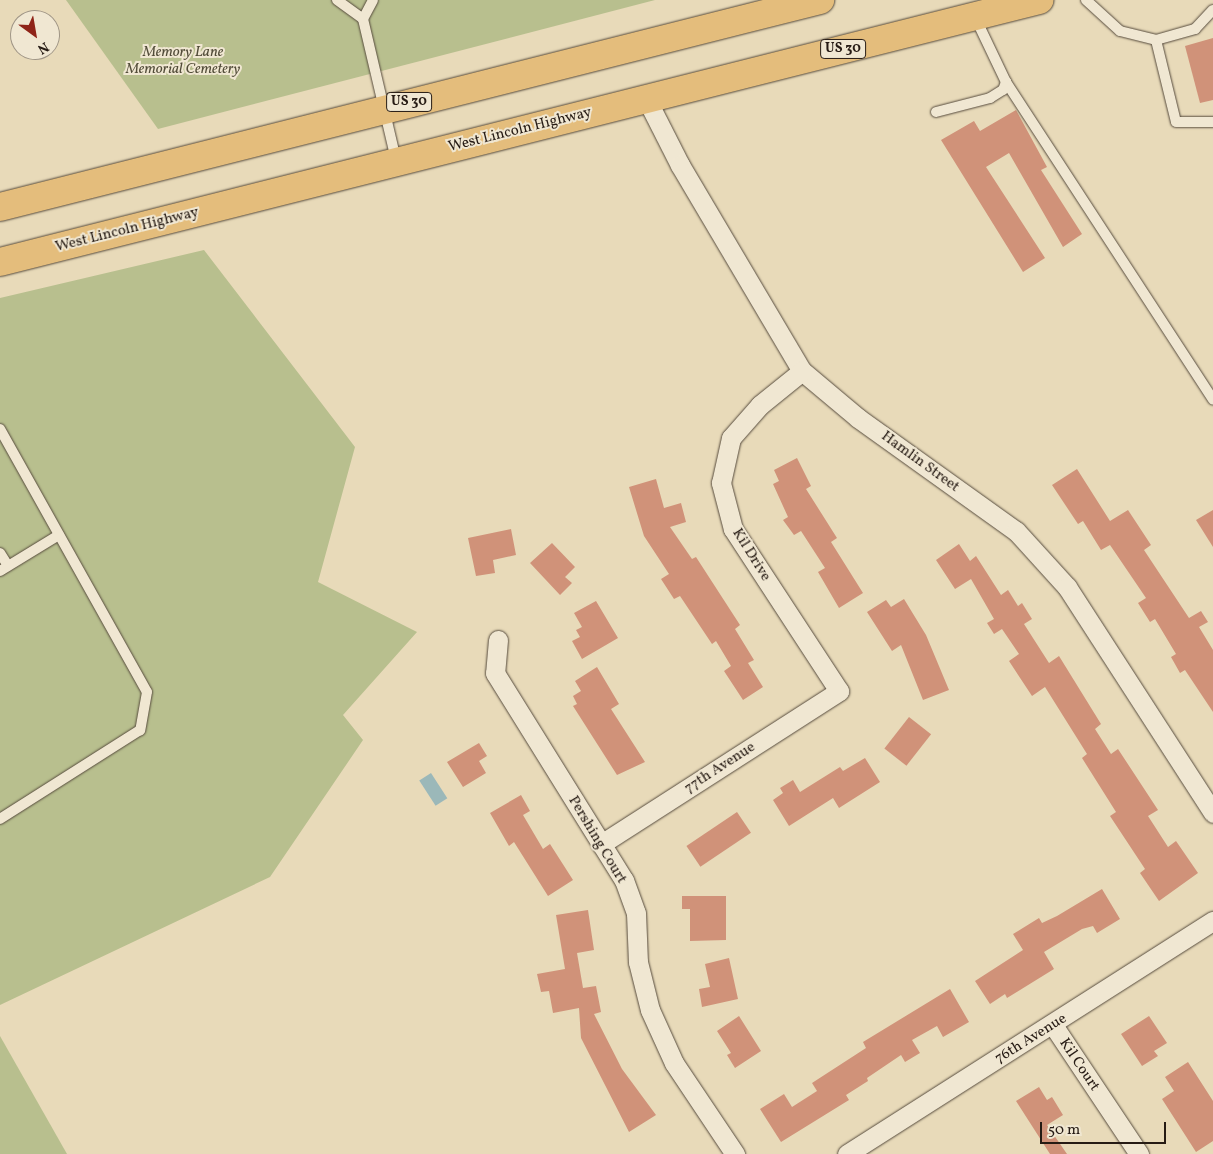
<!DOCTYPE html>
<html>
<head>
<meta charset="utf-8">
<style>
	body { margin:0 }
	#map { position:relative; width:1213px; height:1154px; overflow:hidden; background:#e8dab9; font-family:Vollkorn,serif }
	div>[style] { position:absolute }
	.green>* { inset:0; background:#b8bf8e }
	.water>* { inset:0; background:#9bb8b9; transform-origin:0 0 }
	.building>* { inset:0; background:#d09279; transform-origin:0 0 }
	.roads { filter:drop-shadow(0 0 1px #564b3d) drop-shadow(0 0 1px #564b3d) }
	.service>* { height:10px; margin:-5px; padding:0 5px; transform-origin:5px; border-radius:5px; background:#f0e7d2 }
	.minor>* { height:19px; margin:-9.5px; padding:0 9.5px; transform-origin:9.5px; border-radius:9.5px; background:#f0e7d2 }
	.primary>* { height:28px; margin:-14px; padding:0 14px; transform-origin:14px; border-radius:14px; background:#e4bd7c }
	span { translate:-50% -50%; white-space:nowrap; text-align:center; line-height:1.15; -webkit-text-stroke:4px #f0e7d2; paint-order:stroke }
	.shield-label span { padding:1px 4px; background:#f0e7d2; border:1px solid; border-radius:4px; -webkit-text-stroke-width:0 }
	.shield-label { font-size:14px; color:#261b14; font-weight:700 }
	.park-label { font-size:15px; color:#524c39; font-style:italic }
	.street-label { font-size:15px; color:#261b14 }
	.north { position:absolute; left:10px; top:10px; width:50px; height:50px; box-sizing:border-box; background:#f0e7d2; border:1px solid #9f9586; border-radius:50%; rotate:148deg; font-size:14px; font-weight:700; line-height:20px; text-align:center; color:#261b14 }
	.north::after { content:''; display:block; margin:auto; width:18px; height:22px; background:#8f2418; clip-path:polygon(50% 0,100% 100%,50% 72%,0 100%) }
	.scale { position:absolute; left:1040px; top:1122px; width:126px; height:22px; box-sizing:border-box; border:2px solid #261b14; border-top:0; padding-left:6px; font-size:15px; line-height:18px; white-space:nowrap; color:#261b14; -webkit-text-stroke:4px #f0e7d2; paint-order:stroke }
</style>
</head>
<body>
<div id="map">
	<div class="green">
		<div style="clip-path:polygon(66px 0,655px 0,158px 129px)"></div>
		<div style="clip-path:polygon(204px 250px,355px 447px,318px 582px,417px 632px,343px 715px,363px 740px,270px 877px,0 1005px,0 298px)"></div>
		<div style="clip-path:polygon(0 1036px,67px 1154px,0 1154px)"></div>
	</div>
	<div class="water">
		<div style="left:431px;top:773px;width:30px;height:14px;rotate:57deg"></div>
	</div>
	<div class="building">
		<div style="clip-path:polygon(1213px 38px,1213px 100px,1200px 103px,1185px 46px)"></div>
		<div style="clip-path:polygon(1016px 110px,1047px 167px,1041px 170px,1082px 234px,1063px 247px,1009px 153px,986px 167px,1045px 258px,1023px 272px,941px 140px,974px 121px,980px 131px)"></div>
		<div style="clip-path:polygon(797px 458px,811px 486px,806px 489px,837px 538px,831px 542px,863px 593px,839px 608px,818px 572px,825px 568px,801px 531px,794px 535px,783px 520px,788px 517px,773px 484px,779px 481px,774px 470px)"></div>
		<div style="clip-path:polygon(1077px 469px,1110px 521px,1128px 510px,1151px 545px,1144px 550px,1189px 618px,1201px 611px,1208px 622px,1199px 627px,1213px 650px,1213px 712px,1185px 670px,1180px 673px,1171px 657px,1176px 654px,1155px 619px,1150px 622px,1138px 603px,1146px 598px,1110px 545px,1101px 550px,1083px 521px,1078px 524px,1052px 485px)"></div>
		<div style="clip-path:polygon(656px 479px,664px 508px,681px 503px,686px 522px,670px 527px,692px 559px,696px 557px,740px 625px,735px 629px,754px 660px,748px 663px,763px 687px,743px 700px,724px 671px,731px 666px,716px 641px,712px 644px,680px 596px,674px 599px,661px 579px,669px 574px,644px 536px,629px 487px)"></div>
		<div style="clip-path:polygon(1213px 510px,1213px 547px,1196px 520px)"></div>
		<div style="clip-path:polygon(511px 529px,516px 555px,493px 560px,495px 573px,476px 576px,468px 538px)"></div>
		<div style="clip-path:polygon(552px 543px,575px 567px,565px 577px,572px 583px,560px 595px,530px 563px)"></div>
		<div style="clip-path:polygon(959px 544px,970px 561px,976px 556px,1001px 595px,1008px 590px,1018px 606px,1022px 603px,1032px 619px,1024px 624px,1049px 663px,1059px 656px,1101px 724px,1095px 729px,1111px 754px,1118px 749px,1158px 810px,1148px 816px,1168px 847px,1176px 841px,1198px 873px,1159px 901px,1140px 873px,1145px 869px,1110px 816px,1116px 812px,1082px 758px,1087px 754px,1045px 687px,1032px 696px,1009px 661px,1019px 654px,1002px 629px,994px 634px,987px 623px,994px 619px,971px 579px,955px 589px,936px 560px)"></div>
		<div style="clip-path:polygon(904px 599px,926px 635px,949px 690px,923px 700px,901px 645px,892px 651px,867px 612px,886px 600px,891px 607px)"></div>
		<div style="clip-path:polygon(596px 601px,618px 638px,582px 659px,572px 641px,580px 637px,576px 630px,582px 627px,574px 613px)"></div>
		<div style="clip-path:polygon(597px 667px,619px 704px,611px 709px,645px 762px,617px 775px,573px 706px,577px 704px,573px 696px,581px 691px,575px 681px)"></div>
		<div style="left:909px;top:717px;width:28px;height:40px;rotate:38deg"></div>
		<div style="clip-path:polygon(479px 743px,487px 756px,479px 761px,486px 773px,463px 787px,447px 762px)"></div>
		<div style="clip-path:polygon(865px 758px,880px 782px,839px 808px,833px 798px,789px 826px,773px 800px,783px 793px,780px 788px,793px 780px,800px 792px,840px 767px,843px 771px)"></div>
		<div style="clip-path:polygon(521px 795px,530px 811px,523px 815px,543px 849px,550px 844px,573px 880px,548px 896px,514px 842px,509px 846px,490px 813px)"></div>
		<div style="left:737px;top:812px;width:25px;height:61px;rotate:56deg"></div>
		<div style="clip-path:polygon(1102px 889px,1120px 919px,1097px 933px,1093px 926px,1082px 929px,1044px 952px,1054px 969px,1007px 998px,1005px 994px,990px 1004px,975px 981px,1023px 950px,1013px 934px,1039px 918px,1042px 923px,1057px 916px)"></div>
		<div style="clip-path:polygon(682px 896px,726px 896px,726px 940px,690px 941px,690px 909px,682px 909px)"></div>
		<div style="clip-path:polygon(588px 910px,594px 950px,577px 953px,583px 988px,596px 986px,601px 1012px,594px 1014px,622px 1069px,656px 1115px,629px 1132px,581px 1038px,579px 1008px,553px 1013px,549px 991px,541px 992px,537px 974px,565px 969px,556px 915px)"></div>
		<div style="clip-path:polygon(729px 958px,738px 999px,702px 1007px,699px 989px,710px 987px,705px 964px)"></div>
		<div style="clip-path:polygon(950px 989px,969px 1022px,943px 1037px,937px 1026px,912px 1040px,920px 1053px,905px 1062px,901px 1055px,867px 1078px,868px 1081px,846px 1095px,849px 1100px,781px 1142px,760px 1109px,784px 1094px,792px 1107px,817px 1091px,812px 1083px,866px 1048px,863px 1042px)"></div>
		<div style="clip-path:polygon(739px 1016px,761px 1051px,735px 1068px,727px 1055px,731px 1053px,717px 1031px)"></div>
		<div style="clip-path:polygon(1149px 1016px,1167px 1043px,1154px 1051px,1158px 1056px,1142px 1066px,1121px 1034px)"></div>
		<div style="clip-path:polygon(1188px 1062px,1213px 1101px,1213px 1141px,1196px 1152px,1162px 1099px,1174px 1091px,1165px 1077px)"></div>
		<div style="clip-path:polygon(1039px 1087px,1047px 1100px,1052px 1097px,1063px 1115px,1047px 1125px,1067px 1154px,1050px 1154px,1016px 1101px)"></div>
	</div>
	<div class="roads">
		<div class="service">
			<div style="left:337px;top:0;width:32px;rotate:36deg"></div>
			<div style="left:363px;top:19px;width:21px;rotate:-62deg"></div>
			<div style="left:1086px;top:0;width:46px;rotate:42.4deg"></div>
			<div style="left:1120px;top:31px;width:37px;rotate:14deg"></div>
			<div style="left:1156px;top:40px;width:41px;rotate:-15.8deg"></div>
			<div style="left:1195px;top:29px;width:26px;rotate:-47deg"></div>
			<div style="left:363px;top:19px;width:145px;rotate:76.8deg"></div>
			<div style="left:1156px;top:40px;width:84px;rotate:76.3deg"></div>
			<div style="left:1176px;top:122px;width:37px"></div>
			<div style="left:1006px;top:82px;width:379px;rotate:56.9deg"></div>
			<div style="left:936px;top:112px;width:56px;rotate:-14.5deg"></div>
			<div style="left:990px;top:98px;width:15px;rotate:-32deg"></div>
			<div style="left:1003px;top:90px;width:9px;rotate:-69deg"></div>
			<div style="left:1006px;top:82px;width:72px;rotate:-115.5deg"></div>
			<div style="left:0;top:429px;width:301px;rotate:60.8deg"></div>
			<div style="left:147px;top:692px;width:39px;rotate:100deg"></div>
			<div style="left:140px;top:730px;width:166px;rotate:147.6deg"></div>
			<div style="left:0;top:553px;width:15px;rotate:58deg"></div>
			<div style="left:0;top:571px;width:69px;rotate:-31.4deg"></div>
		</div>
		<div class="minor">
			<div style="left:646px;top:98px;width:75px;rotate:63.1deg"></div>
			<div style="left:680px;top:165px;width:239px;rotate:59.4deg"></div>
			<div style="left:802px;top:371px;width:73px;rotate:40deg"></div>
			<div style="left:858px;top:418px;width:194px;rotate:35.6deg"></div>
			<div style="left:1016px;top:531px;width:76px;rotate:47.7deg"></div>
			<div style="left:1067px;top:587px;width:269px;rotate:57.1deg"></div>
			<div style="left:498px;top:640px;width:33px;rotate:95deg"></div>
			<div style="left:495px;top:673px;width:244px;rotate:58.1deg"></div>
			<div style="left:624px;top:880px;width:35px;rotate:70deg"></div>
			<div style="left:636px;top:913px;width:49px;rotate:87.7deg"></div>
			<div style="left:638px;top:962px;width:49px;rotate:76deg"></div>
			<div style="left:650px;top:1010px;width:58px;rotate:65.6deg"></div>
			<div style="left:674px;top:1063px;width:110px;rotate:56.2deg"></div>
			<div style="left:601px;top:844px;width:283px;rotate:-32.7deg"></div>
			<div style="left:839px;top:691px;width:194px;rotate:-123.2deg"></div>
			<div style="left:733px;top:529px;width:48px;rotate:-104.6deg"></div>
			<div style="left:721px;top:483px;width:46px;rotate:-77.5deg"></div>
			<div style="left:731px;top:438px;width:44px;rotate:-48.7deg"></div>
			<div style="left:760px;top:405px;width:54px;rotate:-39deg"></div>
			<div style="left:1053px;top:1025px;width:155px;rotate:56.3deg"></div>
			<div style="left:847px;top:1154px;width:434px;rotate:-32.5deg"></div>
		</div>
		<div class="primary">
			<div style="left:0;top:207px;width:846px;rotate:-14.17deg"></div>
			<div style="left:0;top:262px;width:1072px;rotate:-14.15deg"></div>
		</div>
	</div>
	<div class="shield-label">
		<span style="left:843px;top:49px">US 30</span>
		<span style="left:409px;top:102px">US 30</span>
	</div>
	<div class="park-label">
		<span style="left:183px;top:61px">Memory Lane<br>Memorial Cemetery</span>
	</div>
	<div class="street-label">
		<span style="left:520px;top:130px;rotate:-14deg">West Lincoln Highway</span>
		<span style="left:127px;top:230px;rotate:-14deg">West Lincoln Highway</span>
		<span style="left:920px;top:462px;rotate:36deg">Hamlin Street</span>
		<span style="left:751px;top:555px;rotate:58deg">Kil Drive</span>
		<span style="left:720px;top:768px;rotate:-33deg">77th Avenue</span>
		<span style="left:597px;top:840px;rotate:59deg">Pershing Court</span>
		<span style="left:1031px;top:1039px;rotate:-32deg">76th Avenue</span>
		<span style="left:1079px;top:1065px;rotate:56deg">Kil Court</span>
	</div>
	<div class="north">N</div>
	<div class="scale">50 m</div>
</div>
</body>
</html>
